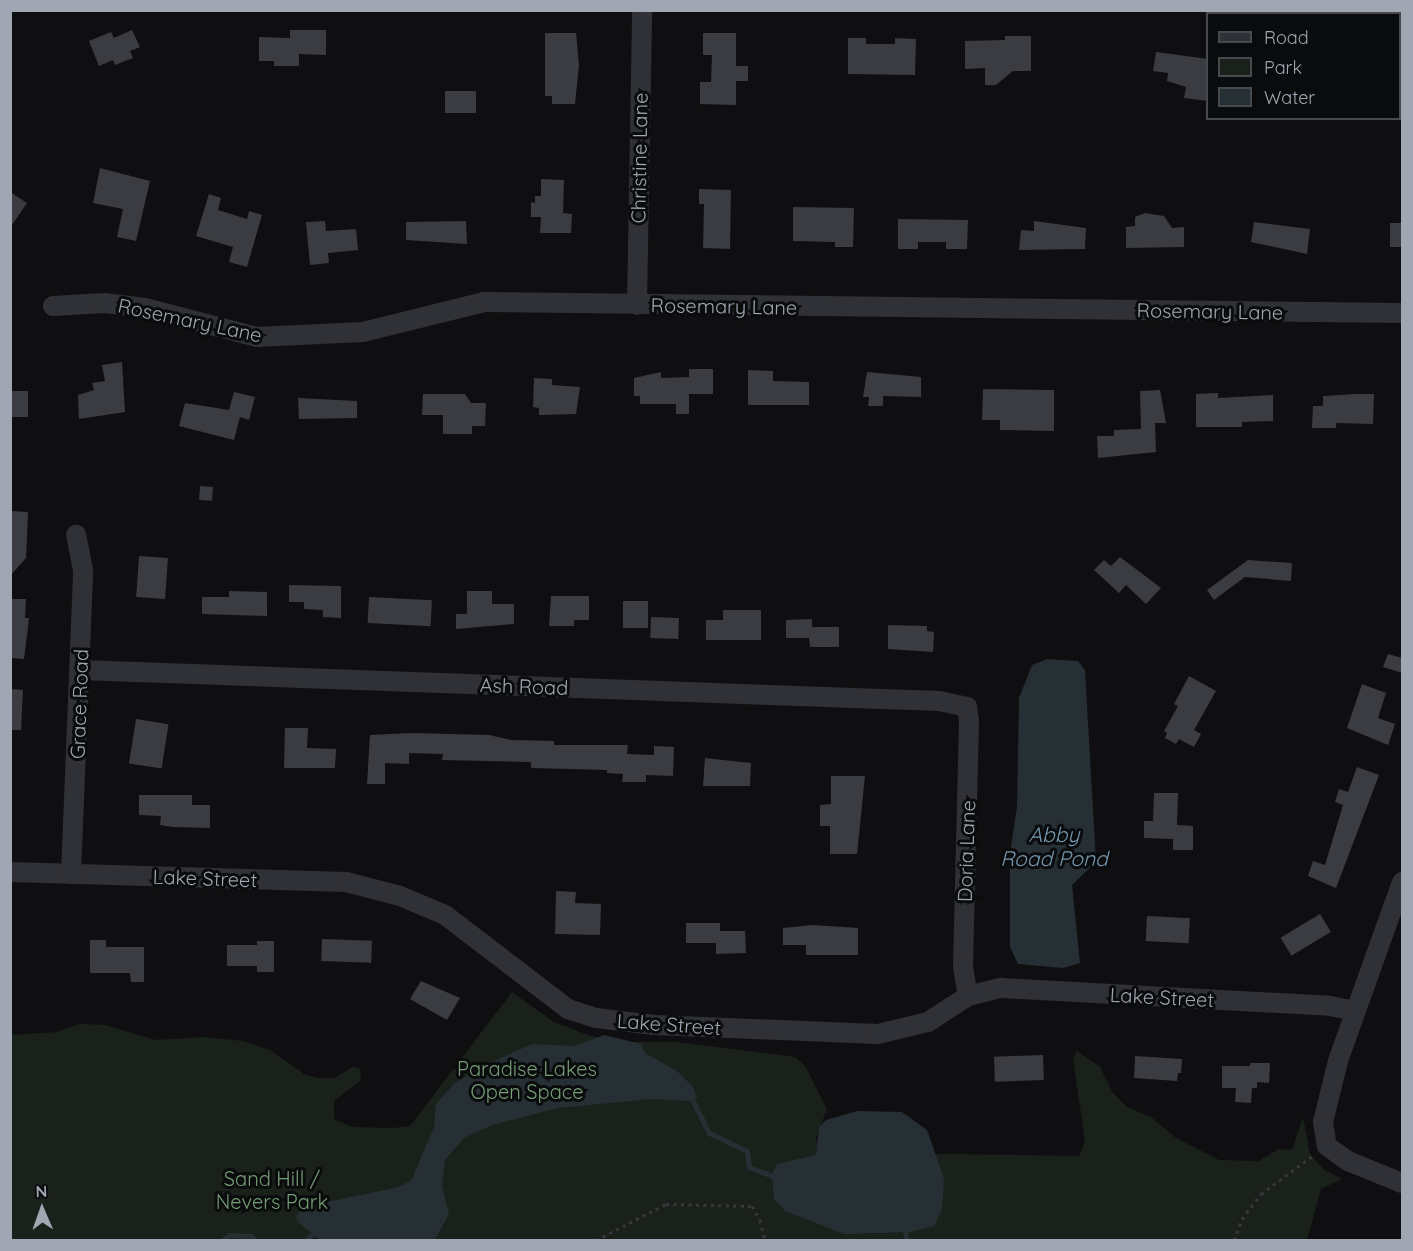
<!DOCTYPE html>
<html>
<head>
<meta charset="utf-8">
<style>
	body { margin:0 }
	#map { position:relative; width:1413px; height:1251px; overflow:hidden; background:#0f0f11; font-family:Quicksand,sans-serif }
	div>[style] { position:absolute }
	.green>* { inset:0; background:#1a211a }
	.water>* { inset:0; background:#262f34 }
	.stream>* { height:5px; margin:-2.5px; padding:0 2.5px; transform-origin:2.5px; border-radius:2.5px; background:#262f34 }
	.building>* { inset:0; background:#3b3c41; transform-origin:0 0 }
	.path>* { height:3px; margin-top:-1.5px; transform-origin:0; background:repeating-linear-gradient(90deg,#36383d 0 3px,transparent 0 7.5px) }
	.minor>* { height:20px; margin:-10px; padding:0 10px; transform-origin:10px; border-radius:10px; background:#303136 }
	span { translate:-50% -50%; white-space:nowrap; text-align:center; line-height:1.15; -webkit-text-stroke:6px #0a0b0c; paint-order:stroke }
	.street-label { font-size:20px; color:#a0a6b2 }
	.park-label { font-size:20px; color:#769e76 }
	.water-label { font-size:21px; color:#7597b0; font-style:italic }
	.frame { position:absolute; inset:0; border:12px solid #a0a6b2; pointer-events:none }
	.legend { position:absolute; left:1206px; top:12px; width:195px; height:108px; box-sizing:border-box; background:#0a0b0c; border:2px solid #46494e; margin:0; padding:8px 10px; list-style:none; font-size:18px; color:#a0a6b2 }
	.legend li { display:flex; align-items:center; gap:12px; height:30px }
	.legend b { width:30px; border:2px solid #46494e }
	.north { position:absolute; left:12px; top:1179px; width:60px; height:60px; -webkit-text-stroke:4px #0a0b0c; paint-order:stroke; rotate:358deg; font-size:16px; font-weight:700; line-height:24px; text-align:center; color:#a0a6b2 }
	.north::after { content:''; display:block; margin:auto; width:21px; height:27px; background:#a0a6b2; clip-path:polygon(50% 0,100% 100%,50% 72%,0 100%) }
</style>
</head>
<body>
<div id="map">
	<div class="green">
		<div style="clip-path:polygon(512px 992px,552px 1021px,588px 1035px,620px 1042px,676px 1042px,795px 1057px,805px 1066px,827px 1109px,816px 1138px,818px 1152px,1079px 1156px,1085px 1141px,1073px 1059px,1077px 1051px,1100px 1067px,1113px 1093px,1127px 1107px,1151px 1117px,1176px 1138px,1219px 1160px,1259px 1161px,1278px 1149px,1292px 1150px,1303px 1117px,1310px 1154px,1324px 1170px,1342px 1179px,1321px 1189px,1307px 1240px,11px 1240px,11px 1035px,57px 1032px,80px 1024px,105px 1025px,156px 1040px,205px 1037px,243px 1041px,270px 1050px,304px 1074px,317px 1078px,335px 1078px,354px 1066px,360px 1069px,361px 1080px,334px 1101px,334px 1119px,352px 1127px,393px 1128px,410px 1126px)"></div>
	</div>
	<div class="water">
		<div style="clip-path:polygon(1047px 659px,1078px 661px,1085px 670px,1096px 862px,1072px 885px,1080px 963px,1063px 968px,1018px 964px,1010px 947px,1010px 853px,1017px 807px,1019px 698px,1032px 665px)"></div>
		<div style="clip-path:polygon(604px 1035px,641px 1044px,645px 1053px,677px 1071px,693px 1087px,697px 1098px,691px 1101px,651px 1099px,558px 1108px,492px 1125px,464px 1138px,445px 1160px,442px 1186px,449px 1214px,435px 1240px,320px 1240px,298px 1222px,296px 1217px,302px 1207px,395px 1188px,411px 1181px,434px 1127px,436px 1104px,454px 1084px,481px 1067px,532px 1044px,575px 1046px)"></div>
		<div style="clip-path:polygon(857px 1111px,902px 1112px,927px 1130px,944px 1178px,942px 1209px,934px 1226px,910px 1232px,844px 1234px,785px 1211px,774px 1199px,772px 1175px,777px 1164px,816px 1155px,819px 1127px,826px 1120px)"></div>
	</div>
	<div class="stream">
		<div style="left:690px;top:1095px;width:42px;rotate:63.4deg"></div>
		<div style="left:709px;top:1133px;width:42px;rotate:25.3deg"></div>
		<div style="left:747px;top:1151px;width:16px;rotate:83deg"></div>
		<div style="left:749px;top:1167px;width:31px;rotate:21deg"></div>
		<div style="left:904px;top:1228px;width:12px;rotate:76deg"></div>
		<div style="left:222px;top:1240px;width:9px;rotate:-32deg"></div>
		<div style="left:230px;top:1235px;width:21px;rotate:3deg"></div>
		<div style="left:251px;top:1236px;width:6px;rotate:45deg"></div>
		<div style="left:306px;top:1240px;width:13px;rotate:-42deg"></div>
	</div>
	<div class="building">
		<div style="clip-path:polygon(132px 30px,140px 47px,130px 51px,133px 58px,115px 65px,113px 60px,99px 66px,89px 41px,111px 32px,114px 38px)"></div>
		<div style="clip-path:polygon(290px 30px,326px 30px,326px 55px,299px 54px,299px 66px,274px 66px,274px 61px,259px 61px,259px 37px,290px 38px)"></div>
		<div style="clip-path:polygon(545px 33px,576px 33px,579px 65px,575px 104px,552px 104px,552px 96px,545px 96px)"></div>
		<div style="clip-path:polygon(703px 33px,736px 33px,736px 66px,748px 66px,748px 81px,736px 81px,736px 105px,700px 104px,700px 82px,711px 82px,712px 55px,703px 55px)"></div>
		<div style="clip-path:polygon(1005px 36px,1031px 36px,1031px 71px,1013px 71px,996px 85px,985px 85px,985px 68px,965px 69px,965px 41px,1005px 40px)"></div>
		<div style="clip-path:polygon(848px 38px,866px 38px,866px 44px,895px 44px,895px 38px,916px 39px,915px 75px,848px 74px)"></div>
		<div style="clip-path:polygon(1156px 52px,1208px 59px,1208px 101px,1184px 98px,1186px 87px,1167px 81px,1168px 73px,1153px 71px)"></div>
		<div style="left:445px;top:91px;width:31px;height:22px"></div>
		<div style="clip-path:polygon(100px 168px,150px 181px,136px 241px,117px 237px,123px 209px,93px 203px)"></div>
		<div style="clip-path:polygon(541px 179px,564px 180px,563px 213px,572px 214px,571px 233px,540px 233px,541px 217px,531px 217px,531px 202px,535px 203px,535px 196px,541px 196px)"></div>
		<div style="clip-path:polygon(699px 189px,731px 190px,730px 249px,703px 248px,704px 204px,699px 204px)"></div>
		<div style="clip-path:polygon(10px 192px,27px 203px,10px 228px)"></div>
		<div style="clip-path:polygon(209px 194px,221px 198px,218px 210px,247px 219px,249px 211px,262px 215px,247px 267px,229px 262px,233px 247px,196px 236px)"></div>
		<div style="clip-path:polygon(793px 207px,854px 208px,853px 247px,835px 247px,835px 242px,793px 241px)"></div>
		<div style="clip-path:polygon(1145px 213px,1164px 216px,1172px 228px,1184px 227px,1184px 247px,1126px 248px,1126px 227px,1135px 226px,1135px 217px)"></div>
		<div style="clip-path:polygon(898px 219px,968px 220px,967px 249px,946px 249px,946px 242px,918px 242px,918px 249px,898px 249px)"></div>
		<div style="clip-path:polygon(325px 221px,326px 231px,356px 229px,358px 250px,328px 253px,329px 263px,310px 265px,306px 222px)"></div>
		<div style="clip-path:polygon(466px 221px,467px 244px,406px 240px,406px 222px)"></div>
		<div style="clip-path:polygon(1034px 221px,1086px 228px,1085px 249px,1019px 250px,1021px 230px,1034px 231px)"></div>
		<div style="clip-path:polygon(1254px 222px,1310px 229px,1307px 254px,1251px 242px)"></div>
		<div style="left:1390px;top:223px;width:12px;height:24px"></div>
		<div style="clip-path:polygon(122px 362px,125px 412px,79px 419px,78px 395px,94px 390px,92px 383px,105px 381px,102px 365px)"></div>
		<div style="clip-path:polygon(689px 369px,713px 369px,713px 394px,689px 394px,689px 414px,676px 414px,676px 404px,640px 404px,640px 396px,634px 396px,634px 378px,661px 372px,661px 378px,689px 377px)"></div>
		<div style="clip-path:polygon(748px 370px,773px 371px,773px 381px,809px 382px,809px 405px,748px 405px)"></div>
		<div style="clip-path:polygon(867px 372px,921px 377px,921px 397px,883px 396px,883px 406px,868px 406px,869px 397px,863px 397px)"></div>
		<div style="clip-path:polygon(534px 378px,552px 379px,552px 385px,580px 387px,576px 414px,539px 415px,539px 408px,533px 407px)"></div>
		<div style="clip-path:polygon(983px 389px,1054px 390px,1054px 431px,1000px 430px,1000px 420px,982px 420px)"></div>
		<div style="clip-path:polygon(1160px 390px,1166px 423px,1155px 423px,1156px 452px,1098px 458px,1097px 436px,1114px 436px,1114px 430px,1141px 429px,1140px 391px)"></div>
		<div style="left:10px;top:391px;width:18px;height:26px"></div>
		<div style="clip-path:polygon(234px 392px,255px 397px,249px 420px,240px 417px,234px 440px,179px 426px,185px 403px,229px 410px)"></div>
		<div style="clip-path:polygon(1218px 393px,1218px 398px,1273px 395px,1273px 421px,1242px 422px,1242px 427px,1196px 427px,1196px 394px)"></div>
		<div style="clip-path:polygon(423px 394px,465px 394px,471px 403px,486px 403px,485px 426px,472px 426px,472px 434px,443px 434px,443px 415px,422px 415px)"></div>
		<div style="clip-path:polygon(1356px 394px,1374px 394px,1373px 424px,1336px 423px,1336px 428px,1312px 428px,1313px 406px,1323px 406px,1323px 396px)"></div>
		<div style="clip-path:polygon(298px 398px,357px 401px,357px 418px,299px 419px)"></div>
		<div style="left:200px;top:486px;width:13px;height:14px;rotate:4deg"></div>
		<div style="clip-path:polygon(10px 511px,28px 512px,26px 558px,10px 576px)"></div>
		<div style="left:139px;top:556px;width:29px;height:41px;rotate:4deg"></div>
		<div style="clip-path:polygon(1120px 557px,1161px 588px,1146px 604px,1126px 585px,1119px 593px,1094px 570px,1104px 560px,1111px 566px)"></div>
		<div style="clip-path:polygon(1248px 560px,1292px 563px,1291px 581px,1245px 577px,1214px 600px,1207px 590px)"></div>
		<div style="clip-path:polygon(289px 585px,341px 586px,341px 618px,323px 617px,323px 610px,304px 609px,304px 602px,289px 602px)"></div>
		<div style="clip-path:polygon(229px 591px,267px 592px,267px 616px,202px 614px,202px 597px,229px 597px)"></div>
		<div style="clip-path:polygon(467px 591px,492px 591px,492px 604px,514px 604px,514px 624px,456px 629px,456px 614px,467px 614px)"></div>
		<div style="clip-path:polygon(551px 596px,589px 596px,589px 620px,574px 620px,574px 626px,549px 626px)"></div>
		<div style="left:369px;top:597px;width:63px;height:26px;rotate:3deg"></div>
		<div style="clip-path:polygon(10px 599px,26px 599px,25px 618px,29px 618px,24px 659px,10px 658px)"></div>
		<div style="left:623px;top:601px;width:25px;height:27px"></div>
		<div style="clip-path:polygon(723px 610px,761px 610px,761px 640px,706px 640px,706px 620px,723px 620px)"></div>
		<div style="left:651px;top:617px;width:28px;height:21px;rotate:2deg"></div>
		<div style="clip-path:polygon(812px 619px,812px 627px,839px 627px,839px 647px,810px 647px,809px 638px,786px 638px,786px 620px)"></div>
		<div style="clip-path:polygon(888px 625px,927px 626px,927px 631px,934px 632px,933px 652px,888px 649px)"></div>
		<div style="clip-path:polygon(1388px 654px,1402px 658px,1402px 673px,1383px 667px)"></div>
		<div style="clip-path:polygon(1189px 676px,1216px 691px,1194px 730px,1201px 734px,1194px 747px,1179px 739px,1176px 744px,1165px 738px,1167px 733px,1164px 731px,1178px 706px,1174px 704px)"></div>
		<div style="clip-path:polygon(1362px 684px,1386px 693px,1378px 718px,1395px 724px,1388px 745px,1347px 728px)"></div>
		<div style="clip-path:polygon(10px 689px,23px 690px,21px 730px,10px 730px)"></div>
		<div style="left:136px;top:719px;width:33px;height:45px;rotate:9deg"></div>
		<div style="clip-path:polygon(285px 728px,308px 728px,307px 748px,336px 749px,335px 768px,284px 768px)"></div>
		<div style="clip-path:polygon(412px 733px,489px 735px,511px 740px,554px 741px,554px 745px,628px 745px,627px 754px,654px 755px,654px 746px,674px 747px,673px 776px,646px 775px,646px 782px,622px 782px,623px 774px,607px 773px,607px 770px,531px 768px,531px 762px,442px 760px,443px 754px,409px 753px,409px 764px,385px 763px,385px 784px,367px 784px,370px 735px)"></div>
		<div style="clip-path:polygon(705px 758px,751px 763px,750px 786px,703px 786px)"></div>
		<div style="clip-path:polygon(1357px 767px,1379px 775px,1336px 888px,1308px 876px,1313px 861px,1325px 865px,1343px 805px,1335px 802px,1339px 789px,1348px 792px)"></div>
		<div style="clip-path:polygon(831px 776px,865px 776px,857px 854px,830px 854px,830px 826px,820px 826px,820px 805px,831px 804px)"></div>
		<div style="clip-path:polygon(1154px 793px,1178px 793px,1177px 825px,1193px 826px,1193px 850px,1173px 850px,1173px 839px,1144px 838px,1144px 821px,1153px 821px)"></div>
		<div style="clip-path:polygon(139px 795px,192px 795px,192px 805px,210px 805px,210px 828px,173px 827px,160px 825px,161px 816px,139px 815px)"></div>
		<div style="clip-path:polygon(556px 891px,576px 892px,575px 903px,601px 904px,600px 935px,555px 934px)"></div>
		<div style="left:1320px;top:914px;width:21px;height:46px;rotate:59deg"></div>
		<div style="left:1147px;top:916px;width:43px;height:25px;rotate:3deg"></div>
		<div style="clip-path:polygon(686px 923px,720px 923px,720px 931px,745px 931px,746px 953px,716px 954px,716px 943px,686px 943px)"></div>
		<div style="clip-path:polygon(813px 925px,858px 928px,858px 955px,806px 955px,806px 945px,783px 945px,783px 928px)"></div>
		<div style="left:322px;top:939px;width:50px;height:22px;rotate:2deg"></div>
		<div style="clip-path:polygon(90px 940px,106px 940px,106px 947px,144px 947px,144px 982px,131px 982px,130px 973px,90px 973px)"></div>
		<div style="clip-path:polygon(257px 941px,274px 941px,274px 972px,257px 972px,257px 966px,227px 966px,227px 945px,257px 945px)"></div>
		<div style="clip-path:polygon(421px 981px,460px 998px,447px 1020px,410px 999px)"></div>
		<div style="left:1043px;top:1055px;width:25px;height:49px;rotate:88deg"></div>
		<div style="clip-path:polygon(1135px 1056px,1182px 1059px,1181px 1073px,1178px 1073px,1177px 1081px,1134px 1078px)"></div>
		<div style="clip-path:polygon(1250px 1063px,1270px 1063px,1269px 1083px,1257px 1082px,1257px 1088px,1252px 1088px,1251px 1103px,1235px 1102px,1236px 1088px,1222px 1088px,1222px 1066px,1250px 1066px)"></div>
	</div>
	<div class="path">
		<div style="left:596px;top:1240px;width:79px;rotate:-27.2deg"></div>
		<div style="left:666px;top:1204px;width:86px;rotate:1.3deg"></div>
		<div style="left:752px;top:1206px;width:16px;rotate:60deg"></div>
		<div style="left:760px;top:1220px;width:21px;rotate:76deg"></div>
		<div style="left:1234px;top:1240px;width:22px;rotate:-69deg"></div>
		<div style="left:1242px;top:1219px;width:31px;rotate:-53deg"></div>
		<div style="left:1261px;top:1194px;width:67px;rotate:-36.5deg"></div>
	</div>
	<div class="minor">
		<div style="left:637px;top:305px;width:295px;rotate:-89deg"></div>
		<div style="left:53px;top:306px;width:52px;rotate:-3.3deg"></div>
		<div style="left:105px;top:303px;width:40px;rotate:7.1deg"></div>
		<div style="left:145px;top:308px;width:116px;rotate:14.5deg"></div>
		<div style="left:257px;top:337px;width:106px;rotate:-2.7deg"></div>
		<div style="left:363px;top:332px;width:125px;rotate:-13.9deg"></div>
		<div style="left:484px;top:302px;width:918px;rotate:0.69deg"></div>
		<div style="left:80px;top:670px;width:860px;rotate:2.07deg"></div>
		<div style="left:939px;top:701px;width:29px;rotate:12deg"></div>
		<div style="left:967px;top:707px;width:14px;rotate:82deg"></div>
		<div style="left:969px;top:721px;width:245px;rotate:91.4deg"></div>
		<div style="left:963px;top:966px;width:30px;rotate:81deg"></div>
		<div style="left:10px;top:872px;width:336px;rotate:1.7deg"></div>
		<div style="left:346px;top:882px;width:56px;rotate:14.5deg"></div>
		<div style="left:400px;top:896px;width:49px;rotate:22.9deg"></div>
		<div style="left:445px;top:915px;width:155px;rotate:37.4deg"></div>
		<div style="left:568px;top:1009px;width:29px;rotate:18deg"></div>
		<div style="left:596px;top:1018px;width:58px;rotate:6.9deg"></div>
		<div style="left:654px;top:1025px;width:224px;rotate:2.3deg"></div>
		<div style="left:878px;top:1034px;width:51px;rotate:-13.5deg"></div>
		<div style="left:928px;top:1022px;width:48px;rotate:-33deg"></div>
		<div style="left:968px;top:996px;width:34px;rotate:-14deg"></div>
		<div style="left:1001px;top:988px;width:329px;rotate:3.1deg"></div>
		<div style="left:1330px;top:1006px;width:26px;rotate:11deg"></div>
		<div style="left:71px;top:874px;width:304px;rotate:-87.7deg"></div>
		<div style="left:83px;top:570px;width:36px;rotate:-101deg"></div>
		<div style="left:1402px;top:882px;width:190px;rotate:109.7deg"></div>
		<div style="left:1338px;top:1061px;width:63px;rotate:103.8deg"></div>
		<div style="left:1323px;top:1122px;width:24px;rotate:81deg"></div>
		<div style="left:1327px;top:1146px;width:26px;rotate:36deg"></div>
		<div style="left:1348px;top:1161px;width:58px;rotate:22.2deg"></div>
	</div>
	<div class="street-label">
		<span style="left:639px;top:158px;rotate:-89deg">Christine Lane</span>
		<span style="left:724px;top:306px;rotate:1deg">Rosemary Lane</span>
		<span style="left:1210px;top:311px;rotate:1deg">Rosemary Lane</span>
		<span style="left:190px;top:320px;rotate:12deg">Rosemary Lane</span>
		<span style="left:524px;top:686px;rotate:2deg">Ash Road</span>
		<span style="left:79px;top:704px;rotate:-88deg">Grace Road</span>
		<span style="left:966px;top:851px;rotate:-88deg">Doria Lane</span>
		<span style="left:205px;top:878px;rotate:2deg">Lake Street</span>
		<span style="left:1162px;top:997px;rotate:3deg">Lake Street</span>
		<span style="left:669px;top:1024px;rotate:4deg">Lake Street</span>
	</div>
	<div class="park-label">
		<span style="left:527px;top:1080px">Paradise Lakes<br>Open Space</span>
		<span style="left:272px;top:1190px">Sand Hill /<br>Nevers Park</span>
	</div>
	<div class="water-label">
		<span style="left:1054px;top:846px">Abby<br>Road Pond</span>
	</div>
	<div class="frame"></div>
	<ul class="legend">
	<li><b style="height:8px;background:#303136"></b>Road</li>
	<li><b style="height:16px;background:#1a211a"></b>Park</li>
	<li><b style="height:16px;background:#262f34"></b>Water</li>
	</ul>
	<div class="north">N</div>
</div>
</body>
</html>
